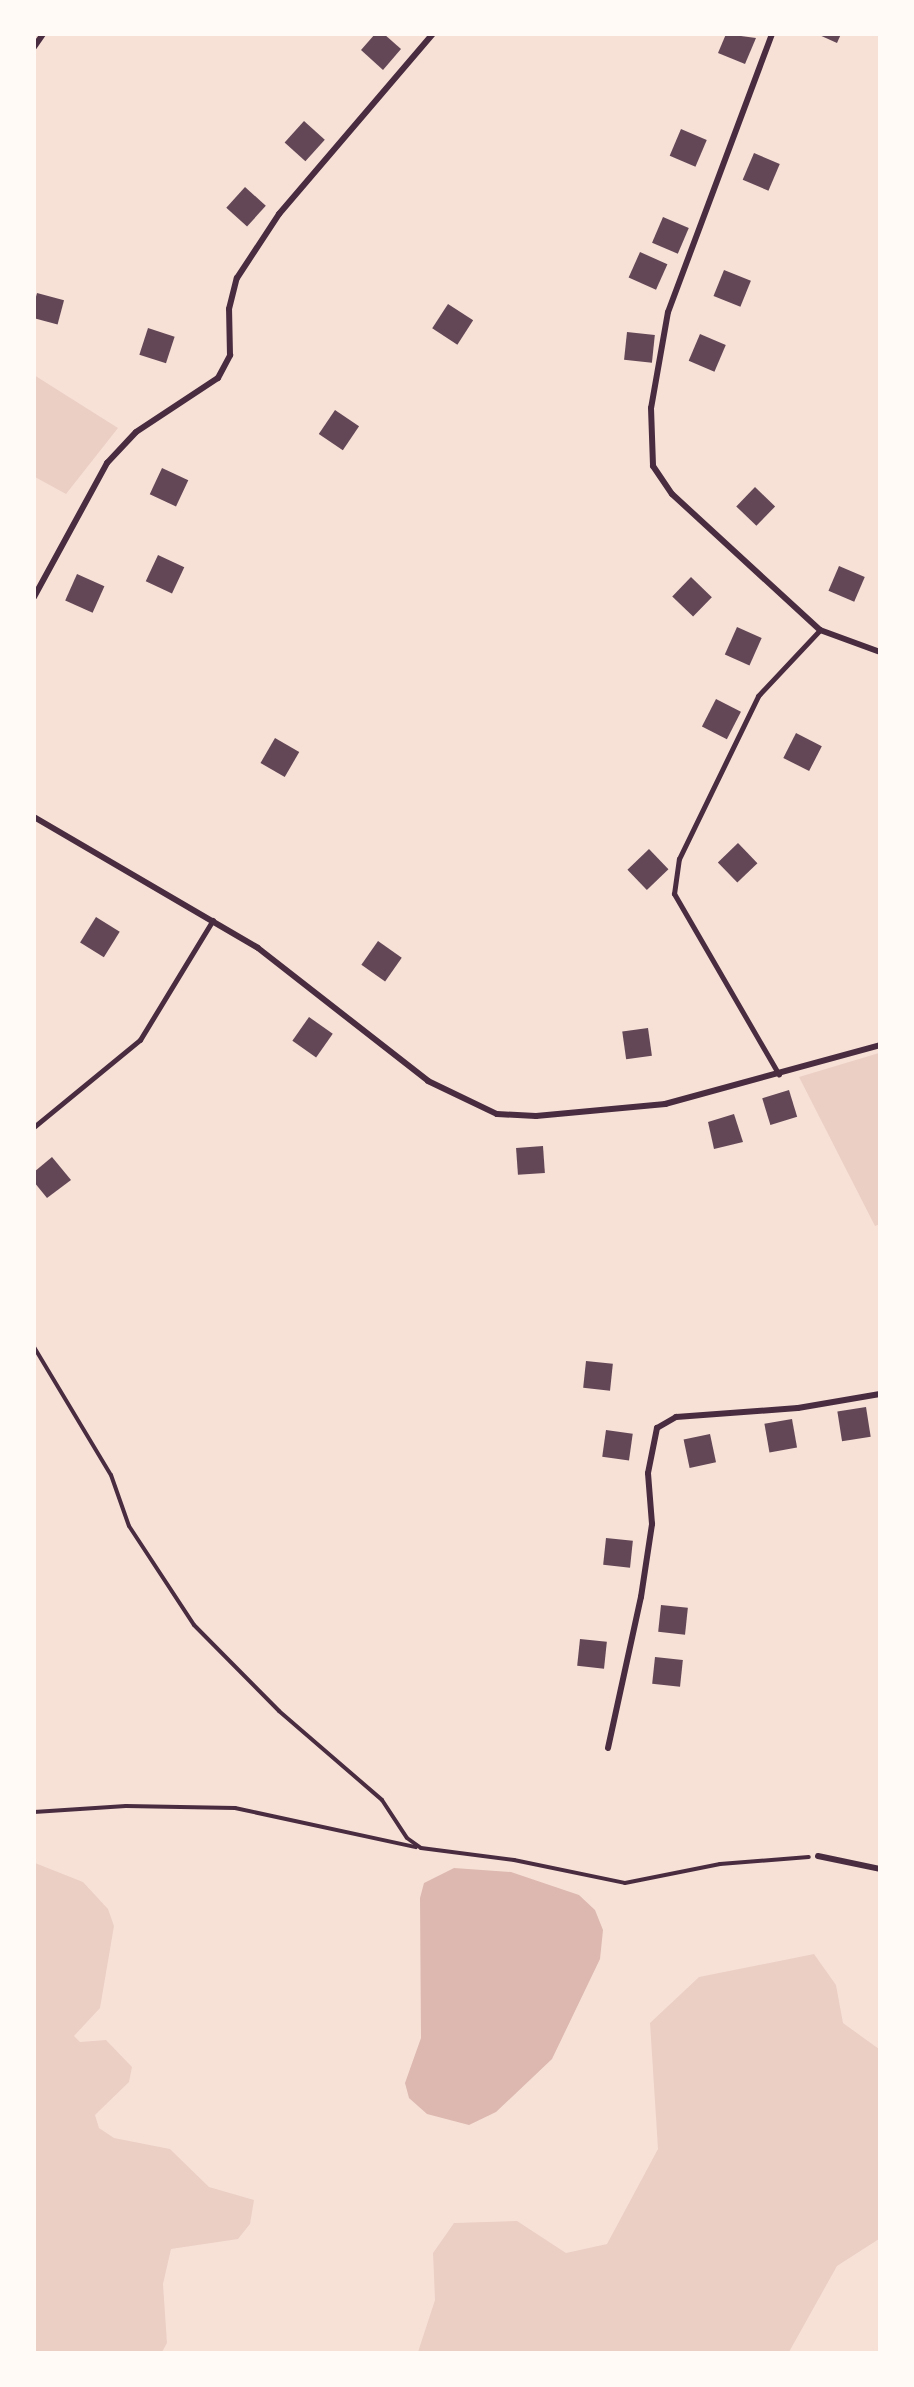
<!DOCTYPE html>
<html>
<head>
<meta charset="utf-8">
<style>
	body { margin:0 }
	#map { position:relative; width:914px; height:2387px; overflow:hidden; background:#f7e1d7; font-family:"Roboto Serif",serif }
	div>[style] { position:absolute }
	.green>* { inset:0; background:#ebcfc5 }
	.water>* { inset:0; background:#dcb8b0 }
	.building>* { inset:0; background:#644757; transform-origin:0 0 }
	.path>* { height:4px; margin:-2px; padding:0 2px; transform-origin:2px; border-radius:2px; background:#4a2c40 }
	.service>* { height:4.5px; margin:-2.25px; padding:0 2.25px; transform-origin:2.25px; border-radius:2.25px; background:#4a2c40 }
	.minor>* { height:6px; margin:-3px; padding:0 3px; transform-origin:3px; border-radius:3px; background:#4a2c40 }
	span { translate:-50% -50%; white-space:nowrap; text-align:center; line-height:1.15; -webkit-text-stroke:4.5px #fffaf5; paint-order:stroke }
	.frame { position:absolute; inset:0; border:36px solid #fffaf5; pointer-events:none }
</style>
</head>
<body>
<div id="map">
	<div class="green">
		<div style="clip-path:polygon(34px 375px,118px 428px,66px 494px,35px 477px)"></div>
		<div style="clip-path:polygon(879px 1053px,880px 1224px,875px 1226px,799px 1077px)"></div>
		<div style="clip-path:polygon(35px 1863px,83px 1882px,108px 1909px,114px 1926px,100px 2008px,74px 2036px,80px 2042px,106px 2040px,132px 2067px,129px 2082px,95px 2115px,99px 2128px,114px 2138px,170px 2149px,209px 2187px,254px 2200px,250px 2224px,238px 2239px,171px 2249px,163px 2284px,167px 2343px,162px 2352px,35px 2352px)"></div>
		<div style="clip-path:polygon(814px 1954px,836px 1985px,843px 2023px,879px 2049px,879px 2239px,837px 2266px,789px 2352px,418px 2352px,435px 2300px,433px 2253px,454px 2223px,517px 2221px,566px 2253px,607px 2244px,658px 2149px,650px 2023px,699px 1977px)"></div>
	</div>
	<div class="water">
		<div style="clip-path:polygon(454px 1868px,511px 1872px,579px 1895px,595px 1910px,603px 1930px,600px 1959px,552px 2059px,496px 2112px,469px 2125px,427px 2114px,409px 2098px,405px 2083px,421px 2038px,420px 1898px,424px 1883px)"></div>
	</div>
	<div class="building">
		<div style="clip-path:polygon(375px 34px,384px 34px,401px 49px,383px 70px,361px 50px)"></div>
		<div style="clip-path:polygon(726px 34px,756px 38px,745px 64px,718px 53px)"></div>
		<div style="clip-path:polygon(817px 34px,841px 34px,837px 43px)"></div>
		<div style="left:304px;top:121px;width:28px;height:29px;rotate:42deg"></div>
		<div style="left:681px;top:129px;width:28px;height:29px;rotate:23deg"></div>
		<div style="left:754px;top:153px;width:28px;height:29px;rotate:23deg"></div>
		<div style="left:245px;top:187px;width:28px;height:28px;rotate:42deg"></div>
		<div style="left:663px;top:217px;width:28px;height:28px;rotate:23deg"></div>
		<div style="left:640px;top:252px;width:30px;height:28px;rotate:24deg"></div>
		<div style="left:724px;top:270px;width:29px;height:28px;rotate:22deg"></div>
		<div style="left:37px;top:293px;width:28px;height:25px;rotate:15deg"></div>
		<div style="left:448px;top:304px;width:30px;height:29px;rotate:33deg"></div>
		<div style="left:148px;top:328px;width:28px;height:28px;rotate:18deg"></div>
		<div style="left:627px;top:332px;width:28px;height:28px;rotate:6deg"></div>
		<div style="left:700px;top:334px;width:28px;height:29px;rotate:23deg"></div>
		<div style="left:335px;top:410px;width:29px;height:29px;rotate:34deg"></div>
		<div style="left:162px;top:468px;width:29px;height:29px;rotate:25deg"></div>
		<div style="left:755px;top:487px;width:28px;height:27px;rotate:44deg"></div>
		<div style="left:158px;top:555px;width:29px;height:29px;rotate:25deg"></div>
		<div style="left:839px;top:566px;width:28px;height:27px;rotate:23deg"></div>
		<div style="left:77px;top:574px;width:30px;height:29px;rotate:24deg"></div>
		<div style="left:691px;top:577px;width:29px;height:27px;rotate:44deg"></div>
		<div style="left:737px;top:627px;width:27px;height:30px;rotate:24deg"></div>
		<div style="left:716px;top:699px;width:28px;height:31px;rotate:27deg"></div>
		<div style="left:796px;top:733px;width:29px;height:28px;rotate:27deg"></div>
		<div style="left:275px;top:738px;width:28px;height:29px;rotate:30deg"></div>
		<div style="left:738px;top:843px;width:28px;height:28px;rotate:46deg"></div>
		<div style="left:649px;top:849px;width:28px;height:30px;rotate:46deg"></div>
		<div style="left:96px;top:917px;width:28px;height:30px;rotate:32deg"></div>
		<div style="left:378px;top:941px;width:29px;height:29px;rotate:35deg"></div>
		<div style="left:309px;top:1017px;width:29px;height:29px;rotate:35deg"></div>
		<div style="left:648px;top:1028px;width:28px;height:26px;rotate:82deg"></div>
		<div style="left:789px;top:1090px;width:28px;height:28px;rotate:73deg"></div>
		<div style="clip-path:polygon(734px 1114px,743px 1142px,714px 1149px,708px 1122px)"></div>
		<div style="left:543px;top:1146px;width:27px;height:27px;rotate:86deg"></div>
		<div style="clip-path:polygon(52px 1157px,71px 1180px,47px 1198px,34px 1182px,34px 1172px)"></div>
		<div style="left:586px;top:1361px;width:27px;height:27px;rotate:6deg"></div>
		<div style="left:866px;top:1407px;width:30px;height:29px;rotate:81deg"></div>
		<div style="left:792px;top:1419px;width:29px;height:28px;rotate:80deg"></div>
		<div style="left:606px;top:1430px;width:27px;height:27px;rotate:8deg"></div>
		<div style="left:710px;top:1434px;width:29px;height:27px;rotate:78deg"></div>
		<div style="left:606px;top:1538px;width:27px;height:27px;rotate:6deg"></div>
		<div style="left:661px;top:1605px;width:27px;height:27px;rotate:6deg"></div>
		<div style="left:580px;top:1639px;width:27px;height:27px;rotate:6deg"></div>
		<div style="left:655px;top:1657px;width:28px;height:27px;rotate:6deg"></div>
	</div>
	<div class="path">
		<div style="left:34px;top:1347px;width:149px;rotate:59deg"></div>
		<div style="left:111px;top:1475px;width:54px;rotate:70.6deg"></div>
		<div style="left:129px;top:1526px;width:118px;rotate:56.7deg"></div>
		<div style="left:194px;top:1625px;width:121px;rotate:45.3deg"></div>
		<div style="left:279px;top:1711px;width:136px;rotate:40.8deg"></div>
		<div style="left:382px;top:1800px;width:45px;rotate:56.7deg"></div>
		<div style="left:407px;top:1838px;width:17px;rotate:36deg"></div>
		<div style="left:421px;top:1848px;width:94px;rotate:7.4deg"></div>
		<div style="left:514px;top:1860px;width:113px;rotate:11.7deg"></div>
		<div style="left:625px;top:1883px;width:97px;rotate:-11.3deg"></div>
		<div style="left:720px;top:1864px;width:89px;rotate:-4.5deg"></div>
		<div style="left:34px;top:1812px;width:92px;rotate:-3.7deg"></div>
		<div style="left:126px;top:1806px;width:109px;rotate:1.1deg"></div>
		<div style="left:235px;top:1808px;width:185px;rotate:12.2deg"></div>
	</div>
	<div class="service">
		<div style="left:779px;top:1075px;width:209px;rotate:-120.1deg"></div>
		<div style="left:674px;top:894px;width:35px;rotate:-82deg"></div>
		<div style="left:679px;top:859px;width:181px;rotate:-64.1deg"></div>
		<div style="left:758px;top:696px;width:91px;rotate:-46.8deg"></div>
		<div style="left:34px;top:1127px;width:137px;rotate:-39.4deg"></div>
		<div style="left:140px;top:1040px;width:140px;rotate:-58.7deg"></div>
	</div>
	<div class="minor">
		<div style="left:772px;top:34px;width:297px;rotate:110.5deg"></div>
		<div style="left:668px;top:312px;width:97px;rotate:100deg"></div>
		<div style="left:651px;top:408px;width:58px;rotate:88deg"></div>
		<div style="left:653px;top:466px;width:34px;rotate:56deg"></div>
		<div style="left:672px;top:494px;width:201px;rotate:42.6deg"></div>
		<div style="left:820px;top:630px;width:64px;rotate:20.1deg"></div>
		<div style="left:34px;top:47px;width:16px;rotate:-55deg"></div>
		<div style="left:34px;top:597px;width:153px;rotate:-61.4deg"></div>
		<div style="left:107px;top:463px;width:42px;rotate:-46.9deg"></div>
		<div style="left:136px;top:432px;width:98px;rotate:-33.4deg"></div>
		<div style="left:218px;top:378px;width:26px;rotate:-62deg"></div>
		<div style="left:230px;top:355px;width:46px;rotate:-91.2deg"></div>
		<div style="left:229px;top:309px;width:32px;rotate:-76deg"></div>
		<div style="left:237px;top:278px;width:77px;rotate:-56.7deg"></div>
		<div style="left:279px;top:214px;width:237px;rotate:-49.5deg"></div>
		<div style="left:34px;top:817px;width:259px;rotate:30.3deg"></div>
		<div style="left:258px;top:948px;width:216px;rotate:38deg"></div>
		<div style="left:428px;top:1081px;width:76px;rotate:25.6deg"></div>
		<div style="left:497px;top:1114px;width:39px;rotate:3deg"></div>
		<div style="left:536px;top:1116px;width:130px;rotate:-5.3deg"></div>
		<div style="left:665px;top:1104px;width:223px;rotate:-15.3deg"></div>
		<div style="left:608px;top:1748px;width:155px;rotate:-77.7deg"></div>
		<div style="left:641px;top:1597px;width:74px;rotate:-81.4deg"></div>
		<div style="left:652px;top:1524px;width:51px;rotate:-94.5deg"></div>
		<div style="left:648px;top:1473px;width:46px;rotate:-78.7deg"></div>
		<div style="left:657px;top:1428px;width:22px;rotate:-30deg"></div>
		<div style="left:676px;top:1417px;width:122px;rotate:-4.2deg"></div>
		<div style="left:798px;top:1408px;width:83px;rotate:-9.7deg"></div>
		<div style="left:818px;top:1856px;width:63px;rotate:11.8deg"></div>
	</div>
	<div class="frame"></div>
</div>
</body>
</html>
